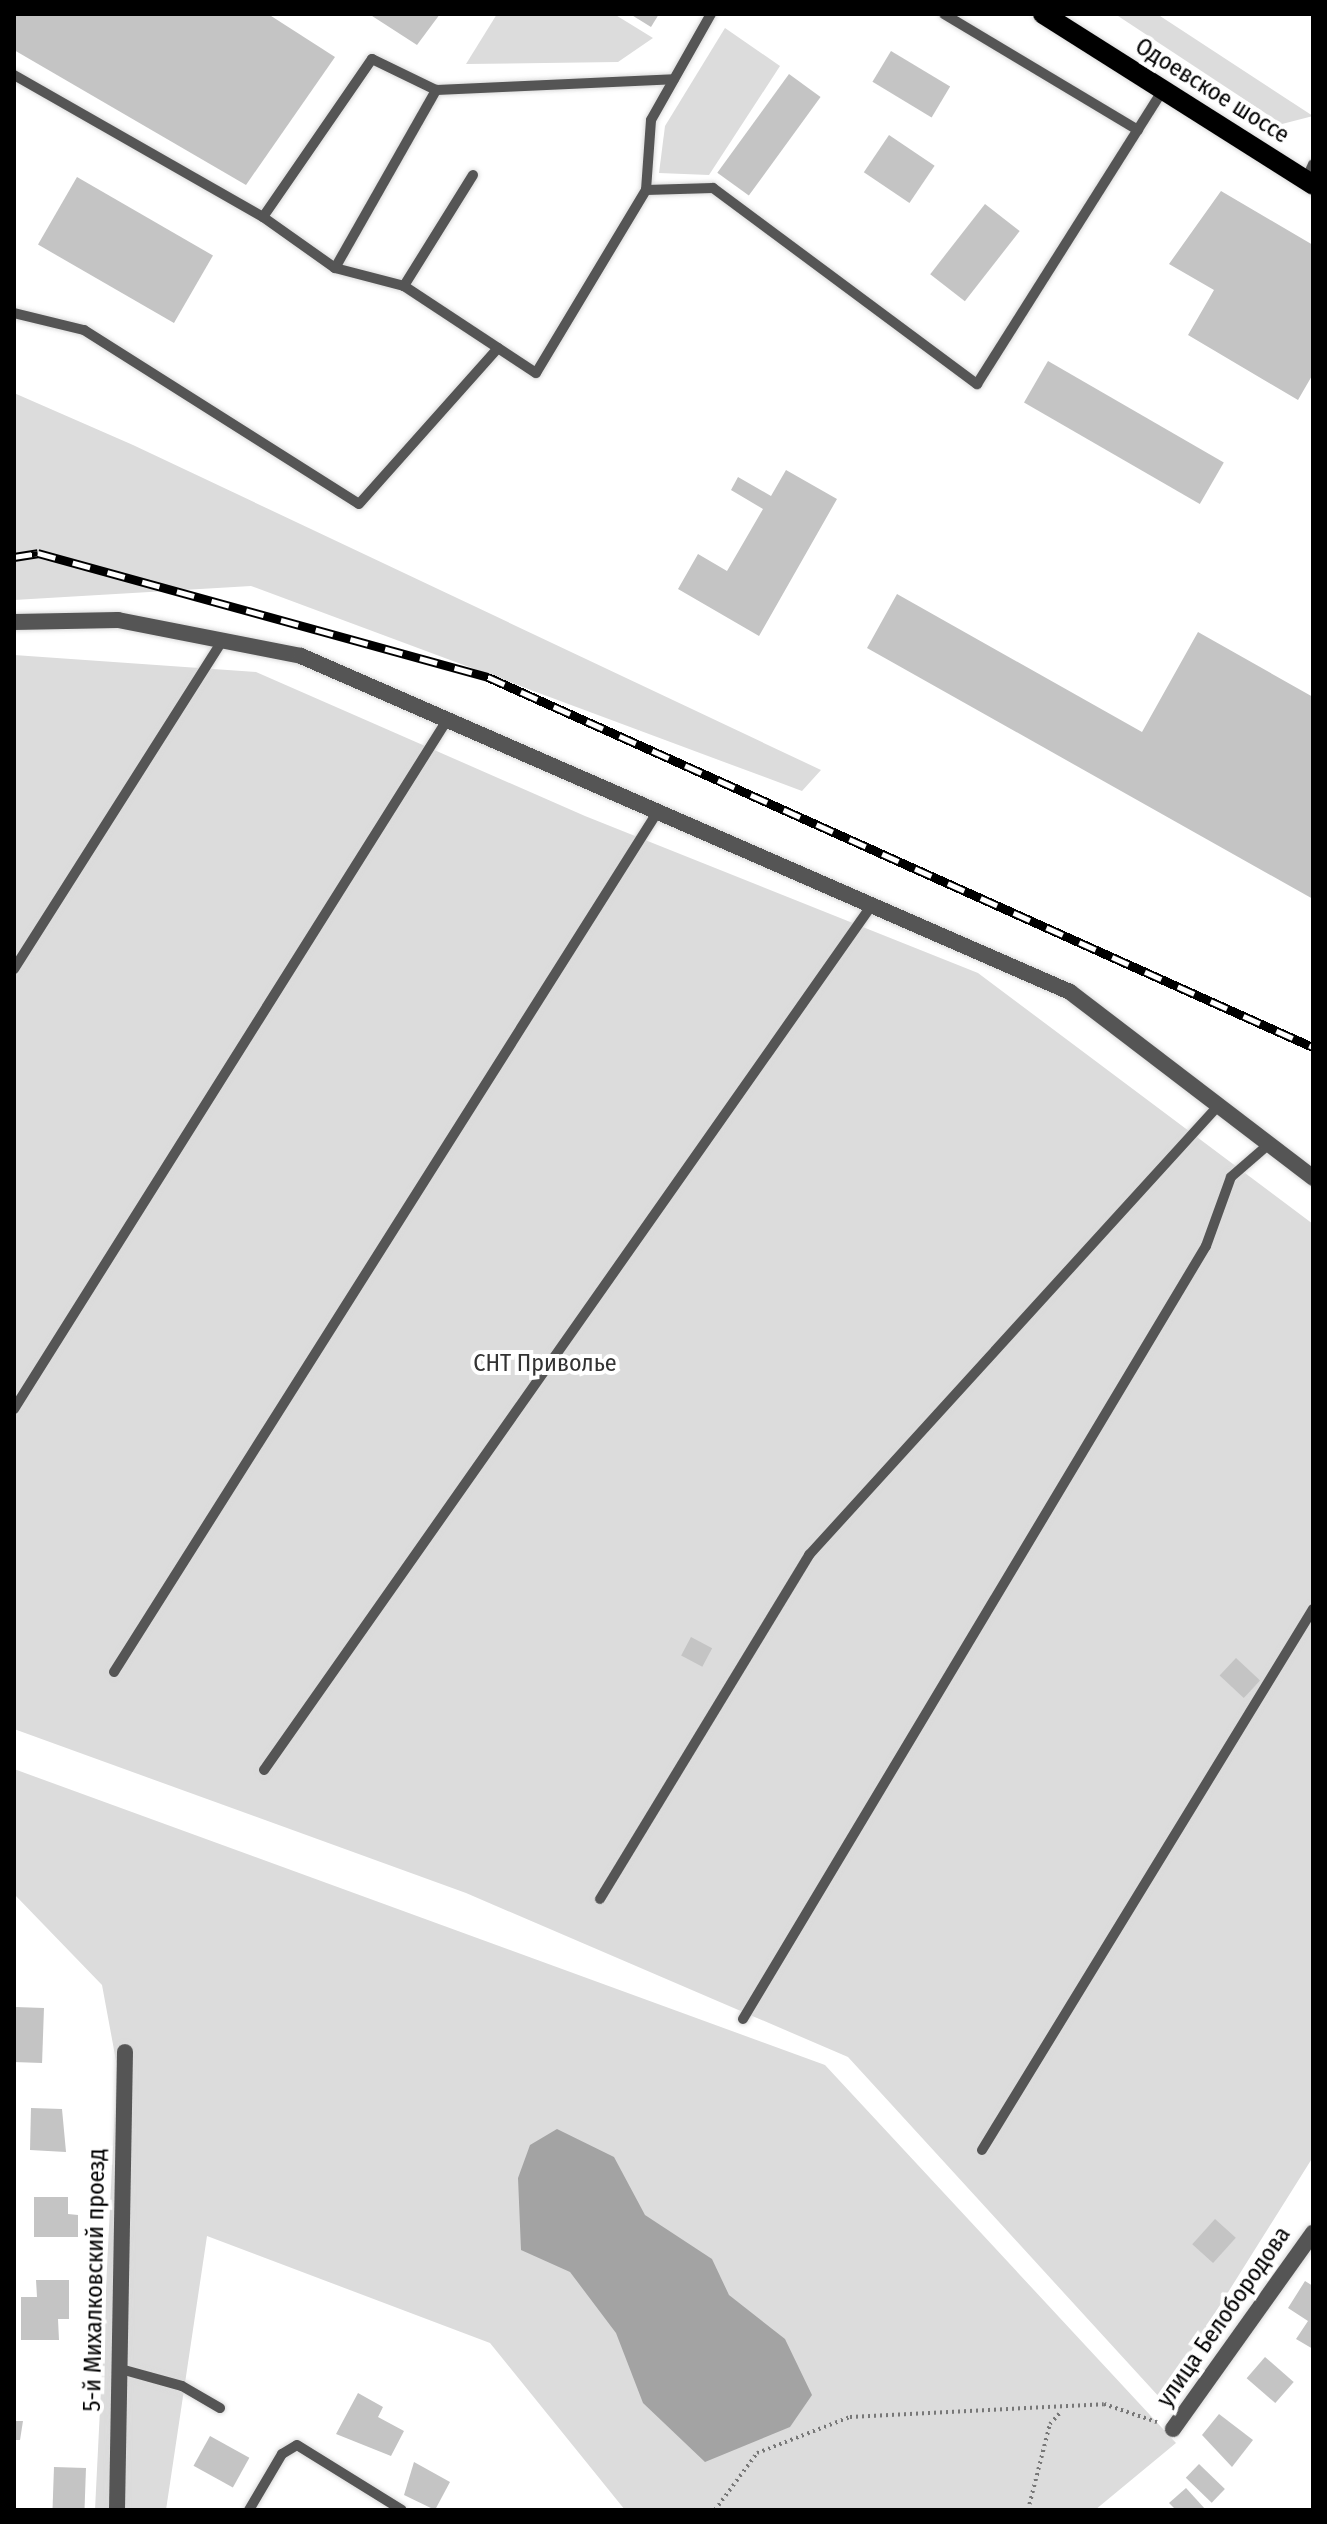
<!DOCTYPE html>
<html>
<head>
<meta charset="utf-8">
<style>
	body { margin:0 }
	#map { position:relative; width:1327px; height:2524px; overflow:hidden; background:#fff; font-family:"Fira Sans Condensed",sans-serif }
	div>[style] { position:absolute }
	.green>* { inset:0; background:#dcdcdc }
	.water>* { inset:0; background:#a3a3a3 }
	.building>* { inset:0; background:#c4c4c4; transform-origin:0 0 }
	.path>* { height:4px; margin-top:-2px; transform-origin:0; background:repeating-linear-gradient(90deg,#777 0 2px,transparent 0 6px) }
	.roads { filter:drop-shadow(0 0 2px #dbdbdb) drop-shadow(0 0 2px #dbdbdb) }
	.service>* { height:10px; margin:-5px; padding:0 5px; transform-origin:5px; border-radius:5px; background:#555 }
	.minor>* { height:16px; margin:-8px; padding:0 8px; transform-origin:8px; border-radius:8px; background:#555 }
	.primary>* { height:20px; margin:-10px; padding:0 10px; transform-origin:10px; border-radius:10px; background:#000 }
	.rail>* { height:9px; margin-top:-4.5px; transform-origin:0; background:repeating-linear-gradient(90deg,#fff 0 18px,#000 0 36px); box-sizing:border-box; border-block:2px solid #000 }
	span { translate:-50% -50%; white-space:nowrap; text-align:center; line-height:1.15; -webkit-text-stroke:8px #fff; paint-order:stroke }
	.street-label { font-size:24px; color:#000 }
	.park-label { font-size:24px; color:#333 }
	.frame { position:absolute; inset:0; border:16px solid #000; pointer-events:none }
</style>
</head>
<body>
<div id="map">
	<div class="green">
		<div style="clip-path:polygon(497px 14px,614px 14px,653px 38px,618px 62px,466px 64px)"></div>
		<div style="clip-path:polygon(1115px 14px,1157px 14px,1313px 116px,1282px 124px)"></div>
		<div style="clip-path:polygon(725px 28px,780px 66px,709px 175px,659px 173px,665px 126px)"></div>
		<div style="clip-path:polygon(14px 393px,133px 445px,821px 770px,802px 791px,251px 586px,14px 600px)"></div>
		<div style="clip-path:polygon(14px 655px,256px 672px,585px 816px,978px 973px,1313px 1224px,1313px 2157px,1161px 2399px,848px 2057px,466px 1893px,14px 1729px)"></div>
		<div style="clip-path:polygon(14px 1769px,825px 2065px,1176px 2443px,1095px 2510px,625px 2510px,490px 2343px,207px 2236px,166px 2510px,95px 2510px,117px 2066px,102px 1985px,14px 1894px)"></div>
	</div>
	<div class="water">
		<div style="clip-path:polygon(557px 2129px,614px 2157px,645px 2215px,712px 2259px,729px 2295px,785px 2339px,812px 2395px,790px 2427px,705px 2462px,643px 2403px,616px 2333px,570px 2272px,521px 2250px,518px 2178px,530px 2145px)"></div>
	</div>
	<div class="building">
		<div style="clip-path:polygon(14px 14px,268px 14px,335px 57px,246px 185px,14px 50px)"></div>
		<div style="clip-path:polygon(369px 14px,440px 14px,417px 45px)"></div>
		<div style="clip-path:polygon(630px 14px,659px 14px,651px 27px)"></div>
		<div style="left:891px;top:51px;width:69px;height:36px;rotate:31deg"></div>
		<div style="left:789px;top:74px;width:39px;height:122px;rotate:36deg"></div>
		<div style="left:889px;top:135px;width:55px;height:45px;rotate:34deg"></div>
		<div style="left:77px;top:177px;width:157px;height:78px;rotate:30deg"></div>
		<div style="clip-path:polygon(1221px 191px,1313px 245px,1313px 374px,1298px 400px,1188px 335px,1214px 290px,1169px 264px)"></div>
		<div style="left:985px;top:204px;width:44px;height:89px;rotate:38deg"></div>
		<div style="left:1048px;top:361px;width:203px;height:48px;rotate:30deg"></div>
		<div style="clip-path:polygon(786px 470px,837px 499px,759px 636px,678px 589px,698px 554px,727px 571px,763px 509px,731px 490px,738px 477px,771px 496px)"></div>
		<div style="clip-path:polygon(897px 594px,1142px 732px,1198px 632px,1313px 697px,1313px 899px,867px 648px)"></div>
		<div style="left:691px;top:1637px;width:24px;height:21px;rotate:28deg"></div>
		<div style="left:1236px;top:1658px;width:33px;height:24px;rotate:43deg"></div>
		<div style="left:15px;top:2007px;width:29px;height:55px;rotate:2deg"></div>
		<div style="clip-path:polygon(31px 2108px,62px 2109px,66px 2152px,30px 2150px)"></div>
		<div style="clip-path:polygon(34px 2197px,68px 2197px,68px 2214px,78px 2215px,78px 2237px,34px 2237px)"></div>
		<div style="left:1215px;top:2219px;width:28px;height:34px;rotate:42deg"></div>
		<div style="clip-path:polygon(36px 2280px,69px 2280px,69px 2319px,58px 2319px,59px 2340px,21px 2340px,21px 2297px,37px 2297px)"></div>
		<div style="clip-path:polygon(1305px 2281px,1313px 2286px,1313px 2349px,1296px 2339px,1308px 2321px,1288px 2308px)"></div>
		<div style="left:1265px;top:2357px;width:38px;height:28px;rotate:41deg"></div>
		<div style="clip-path:polygon(358px 2393px,383px 2407px,378px 2417px,404px 2431px,391px 2456px,336px 2434px)"></div>
		<div style="clip-path:polygon(1219px 2414px,1253px 2440px,1232px 2467px,1202px 2435px)"></div>
		<div style="clip-path:polygon(14px 2421px,23px 2421px,20px 2440px,14px 2440px)"></div>
		<div style="left:210px;top:2436px;width:45px;height:34px;rotate:29deg"></div>
		<div style="clip-path:polygon(414px 2462px,450px 2482px,435px 2510px,404px 2495px)"></div>
		<div style="left:1199px;top:2464px;width:36px;height:19px;rotate:44deg"></div>
		<div style="left:54px;top:2467px;width:32px;height:43px;rotate:2deg"></div>
		<div style="clip-path:polygon(1186px 2488px,1206px 2510px,1176px 2510px,1169px 2503px)"></div>
	</div>
	<div class="path">
		<div style="left:715px;top:2510px;width:71px;rotate:-53.6deg"></div>
		<div style="left:757px;top:2453px;width:100px;rotate:-21.2deg"></div>
		<div style="left:850px;top:2417px;width:254px;rotate:-2.9deg"></div>
		<div style="left:1104px;top:2404px;width:56px;rotate:18.8deg"></div>
		<div style="left:1028px;top:2510px;width:89px;rotate:-75.7deg"></div>
		<div style="left:1050px;top:2424px;width:15px;rotate:-48deg"></div>
	</div>
	<div class="roads">
		<div class="service">
			<div style="left:944px;top:14px;width:226px;rotate:30.9deg"></div>
			<div style="left:14px;top:75px;width:287px;rotate:29.7deg"></div>
			<div style="left:263px;top:217px;width:88px;rotate:35.3deg"></div>
			<div style="left:335px;top:268px;width:71px;rotate:14.6deg"></div>
			<div style="left:473px;top:175px;width:131px;rotate:121.9deg"></div>
			<div style="left:404px;top:286px;width:158px;rotate:33.4deg"></div>
			<div style="left:536px;top:373px;width:214px;rotate:-59deg"></div>
			<div style="left:646px;top:190px;width:70px;rotate:-85.9deg"></div>
			<div style="left:651px;top:120px;width:122px;rotate:-60.5deg"></div>
			<div style="left:1306px;top:180px;width:17px;rotate:-66deg"></div>
			<div style="left:646px;top:190px;width:67px;rotate:-1.7deg"></div>
			<div style="left:713px;top:188px;width:329px;rotate:36.6deg"></div>
			<div style="left:977px;top:384px;width:347px;rotate:-57.7deg"></div>
			<div style="left:263px;top:217px;width:192px;rotate:-55.4deg"></div>
			<div style="left:372px;top:59px;width:71px;rotate:25.8deg"></div>
			<div style="left:436px;top:90px;width:238px;rotate:-2.6deg"></div>
			<div style="left:335px;top:268px;width:205px;rotate:-60.4deg"></div>
			<div style="left:14px;top:313px;width:72px;rotate:13.7deg"></div>
			<div style="left:84px;top:330px;width:325px;rotate:32.3deg"></div>
			<div style="left:359px;top:504px;width:209px;rotate:-48.3deg"></div>
			<div style="left:14px;top:969px;width:388px;rotate:-57.6deg"></div>
			<div style="left:14px;top:1409px;width:814px;rotate:-57.85deg"></div>
			<div style="left:114px;top:1672px;width:1018px;rotate:-57.71deg"></div>
			<div style="left:264px;top:1770px;width:1057px;rotate:-54.9deg"></div>
			<div style="left:600px;top:1899px;width:403px;rotate:-58.7deg"></div>
			<div style="left:809px;top:1555px;width:607px;rotate:-47.67deg"></div>
			<div style="left:743px;top:2019px;width:901px;rotate:-59.08deg"></div>
			<div style="left:1206px;top:1246px;width:73px;rotate:-70.1deg"></div>
			<div style="left:1231px;top:1177px;width:50px;rotate:-41deg"></div>
			<div style="left:982px;top:2150px;width:634px;rotate:-58.54deg"></div>
			<div style="left:117px;top:2368px;width:67px;rotate:15.5deg"></div>
			<div style="left:182px;top:2386px;width:44px;rotate:30.1deg"></div>
			<div style="left:249px;top:2510px;width:65px;rotate:-59.5deg"></div>
			<div style="left:282px;top:2454px;width:17px;rotate:-31deg"></div>
			<div style="left:297px;top:2445px;width:123px;rotate:31.8deg"></div>
		</div>
		<div class="minor">
			<div style="left:14px;top:622px;width:104px;rotate:-1.1deg"></div>
			<div style="left:118px;top:620px;width:187px;rotate:11.1deg"></div>
			<div style="left:301px;top:656px;width:839px;rotate:23.6deg"></div>
			<div style="left:1070px;top:992px;width:306px;rotate:37.4deg"></div>
			<div style="left:1173px;top:2429px;width:241px;rotate:-54.5deg"></div>
			<div style="left:117px;top:2510px;width:458px;rotate:-89deg"></div>
		</div>
		<div class="primary">
			<div style="left:1043px;top:14px;width:320px;rotate:32.3deg"></div>
		</div>
	</div>
	<div class="rail">
		<div style="left:14px;top:557px;width:24px;rotate:-9deg"></div>
		<div style="left:38px;top:553px;width:467px;rotate:15.4deg"></div>
		<div style="left:488px;top:677px;width:904px;rotate:24.16deg"></div>
	</div>
	<div class="street-label">
		<span style="left:1212px;top:91px;rotate:32deg">Одоевское шоссе</span>
		<span style="left:95px;top:2280px;rotate:-89deg">5-й Михалковский проезд</span>
		<span style="left:1224px;top:2317px;rotate:-55deg">улица Белобородова</span>
	</div>
	<div class="park-label">
		<span style="left:545px;top:1364px">СНТ Приволье</span>
	</div>
	<div class="frame"></div>
</div>
</body>
</html>
